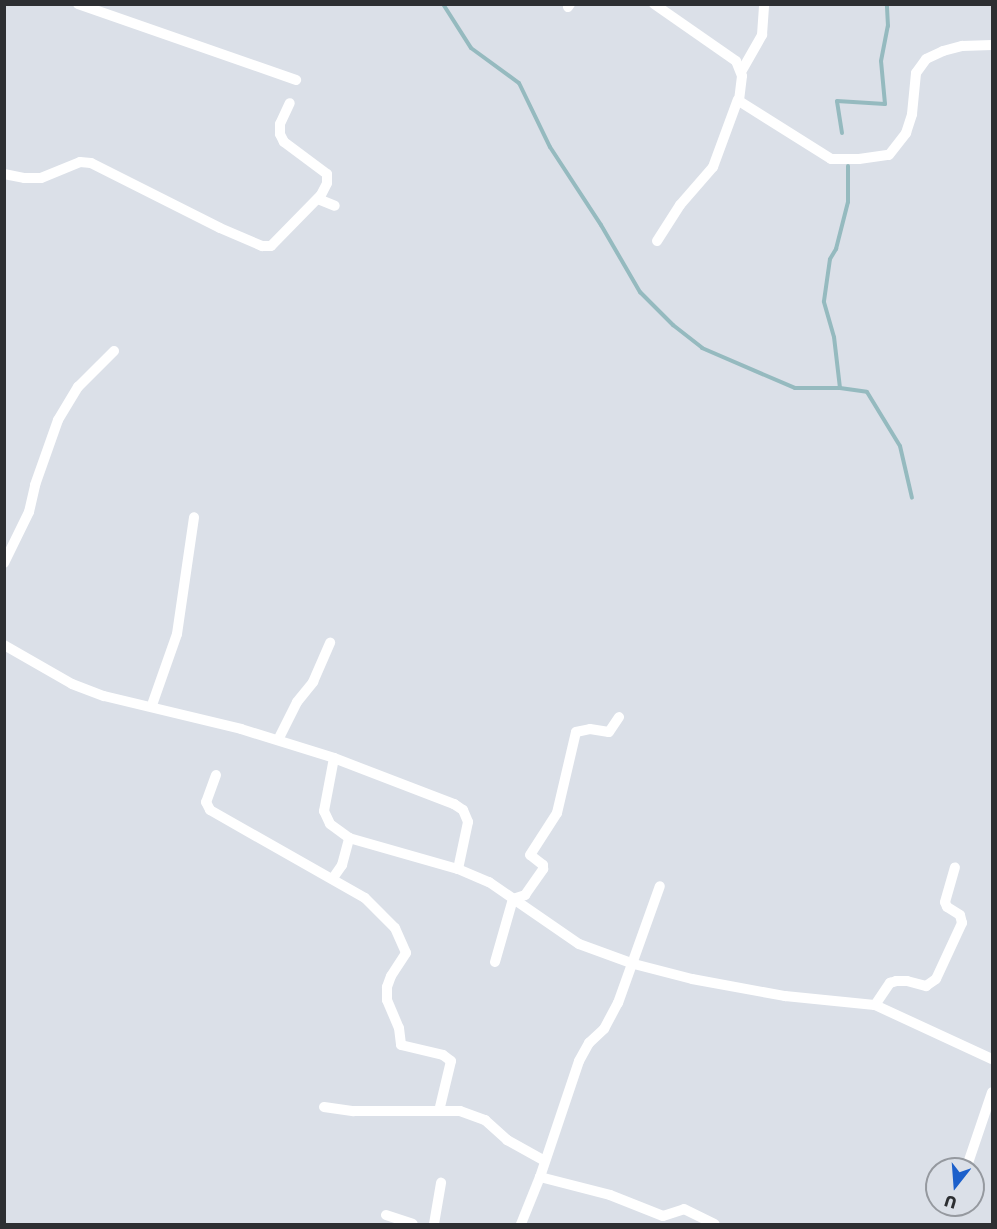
<!DOCTYPE html>
<html>
<head>
<meta charset="utf-8">
<style>
	body { margin:0 }
	#map { position:relative; width:997px; height:1229px; overflow:hidden; background:#dbe0e8; font-family:"Golos Text",sans-serif }
	div>[style] { position:absolute }
	.stream>* { height:4px; margin:-2px; padding:0 2px; transform-origin:2px; border-radius:2px; background:#95babf }
	.minor>* { height:10px; margin:-5px; padding:0 5px; transform-origin:5px; border-radius:5px; background:#fff }
	span { translate:-50% -50%; white-space:nowrap; text-align:center; line-height:1.15; -webkit-text-stroke:6px #dbe0e8; paint-order:stroke }
	.frame { position:absolute; inset:0; border:6px solid #2d2f32; pointer-events:none }
	.north { position:absolute; left:925px; top:1157px; width:60px; height:60px; box-sizing:border-box; background:#dbe0e8; border:2px solid #95999f; border-radius:50%; rotate:197deg; font-size:16px; font-weight:700; line-height:24px; text-align:center; color:#2d2f32 }
	.north::after { content:''; display:block; margin:auto; width:21px; height:27px; background:#1c60cb; clip-path:polygon(50% 0,100% 100%,50% 72%,0 100%) }
</style>
</head>
<body>
<div id="map">
	<div class="stream">
		<div style="left:443px;top:4px;width:52px;rotate:57.5deg"></div>
		<div style="left:471px;top:48px;width:59px;rotate:36.1deg"></div>
		<div style="left:519px;top:83px;width:71px;rotate:64.2deg"></div>
		<div style="left:550px;top:147px;width:93px;rotate:56.8deg"></div>
		<div style="left:601px;top:225px;width:78px;rotate:59.8deg"></div>
		<div style="left:640px;top:292px;width:47px;rotate:45deg"></div>
		<div style="left:673px;top:325px;width:37px;rotate:38deg"></div>
		<div style="left:702px;top:348px;width:101px;rotate:23.3deg"></div>
		<div style="left:795px;top:388px;width:45px"></div>
		<div style="left:840px;top:388px;width:27px;rotate:8deg"></div>
		<div style="left:867px;top:392px;width:63px;rotate:58.6deg"></div>
		<div style="left:900px;top:446px;width:53px;rotate:77deg"></div>
		<div style="left:842px;top:133px;width:32px;rotate:-99deg"></div>
		<div style="left:837px;top:101px;width:48px;rotate:3.6deg"></div>
		<div style="left:885px;top:104px;width:43px;rotate:-95.3deg"></div>
		<div style="left:881px;top:61px;width:36px;rotate:-79deg"></div>
		<div style="left:888px;top:26px;width:22px;rotate:-93deg"></div>
		<div style="left:840px;top:388px;width:51px;rotate:-96.7deg"></div>
		<div style="left:834px;top:337px;width:37px;rotate:-106deg"></div>
		<div style="left:824px;top:301px;width:42px;rotate:-81.9deg"></div>
		<div style="left:830px;top:259px;width:12px;rotate:-59deg"></div>
		<div style="left:836px;top:249px;width:49px;rotate:-75.7deg"></div>
		<div style="left:848px;top:202px;width:36px;rotate:-90deg"></div>
	</div>
	<div class="minor">
		<div style="left:78px;top:4px;width:231px;rotate:19.2deg"></div>
		<div style="left:654px;top:4px;width:100px;rotate:34.8deg"></div>
		<div style="left:736px;top:61px;width:16px;rotate:68deg"></div>
		<div style="left:742px;top:76px;width:25px;rotate:97deg"></div>
		<div style="left:739px;top:101px;width:109px;rotate:32.2deg"></div>
		<div style="left:831px;top:159px;width:28px"></div>
		<div style="left:859px;top:159px;width:30px;rotate:-8deg"></div>
		<div style="left:889px;top:155px;width:28px;rotate:-52deg"></div>
		<div style="left:906px;top:133px;width:20px;rotate:-72deg"></div>
		<div style="left:912px;top:114px;width:41px;rotate:-84.4deg"></div>
		<div style="left:916px;top:73px;width:17px;rotate:-54deg"></div>
		<div style="left:926px;top:59px;width:19px;rotate:-25deg"></div>
		<div style="left:943px;top:51px;width:20px;rotate:-15deg"></div>
		<div style="left:962px;top:46px;width:30px;rotate:-2deg"></div>
		<div style="left:568px;top:7px;width:4px;rotate:-56deg"></div>
		<div style="left:741px;top:72px;width:43px;rotate:-60.4deg"></div>
		<div style="left:762px;top:35px;width:31px;rotate:-86deg"></div>
		<div style="left:4px;top:174px;width:20px;rotate:11deg"></div>
		<div style="left:24px;top:178px;width:17px"></div>
		<div style="left:41px;top:178px;width:42px;rotate:-22.3deg"></div>
		<div style="left:80px;top:162px;width:11px;rotate:5deg"></div>
		<div style="left:91px;top:163px;width:144px;rotate:26.7deg"></div>
		<div style="left:220px;top:228px;width:46px;rotate:23.2deg"></div>
		<div style="left:262px;top:246px;width:9px"></div>
		<div style="left:271px;top:246px;width:71px;rotate:-45.6deg"></div>
		<div style="left:321px;top:195px;width:13px;rotate:-63deg"></div>
		<div style="left:327px;top:183px;width:9px;rotate:-90deg"></div>
		<div style="left:327px;top:174px;width:54px;rotate:-143.3deg"></div>
		<div style="left:284px;top:142px;width:9px;rotate:-117deg"></div>
		<div style="left:280px;top:134px;width:10px;rotate:-90deg"></div>
		<div style="left:280px;top:124px;width:23px;rotate:-65deg"></div>
		<div style="left:318px;top:199px;width:18px;rotate:22deg"></div>
		<div style="left:657px;top:241px;width:43px;rotate:-57.4deg"></div>
		<div style="left:680px;top:205px;width:50px;rotate:-49deg"></div>
		<div style="left:713px;top:167px;width:72px;rotate:-69.8deg"></div>
		<div style="left:4px;top:563px;width:57px;rotate:-63.9deg"></div>
		<div style="left:29px;top:512px;width:28px;rotate:-77deg"></div>
		<div style="left:35px;top:485px;width:69px;rotate:-70.5deg"></div>
		<div style="left:58px;top:420px;width:39px;rotate:-59deg"></div>
		<div style="left:78px;top:387px;width:51px;rotate:-45deg"></div>
		<div style="left:4px;top:645px;width:78px;rotate:29.8deg"></div>
		<div style="left:72px;top:684px;width:34px;rotate:21deg"></div>
		<div style="left:104px;top:696px;width:141px;rotate:13.5deg"></div>
		<div style="left:241px;top:729px;width:97px;rotate:17.3deg"></div>
		<div style="left:334px;top:758px;width:129px;rotate:21deg"></div>
		<div style="left:454px;top:804px;width:11px;rotate:34deg"></div>
		<div style="left:463px;top:810px;width:13px;rotate:67deg"></div>
		<div style="left:468px;top:822px;width:48px;rotate:102deg"></div>
		<div style="left:458px;top:869px;width:34px;rotate:23deg"></div>
		<div style="left:489px;top:882px;width:109px;rotate:34.6deg"></div>
		<div style="left:579px;top:944px;width:59px;rotate:20deg"></div>
		<div style="left:634px;top:964px;width:60px;rotate:14.5deg"></div>
		<div style="left:692px;top:979px;width:95px;rotate:10.4deg"></div>
		<div style="left:785px;top:996px;width:90px;rotate:5.7deg"></div>
		<div style="left:875px;top:1005px;width:129px;rotate:24.8deg"></div>
		<div style="left:152px;top:705px;width:75px;rotate:-70.6deg"></div>
		<div style="left:177px;top:634px;width:118px;rotate:-81.7deg"></div>
		<div style="left:278px;top:740px;width:42px;rotate:-63.4deg"></div>
		<div style="left:297px;top:702px;width:26px;rotate:-51deg"></div>
		<div style="left:313px;top:682px;width:43px;rotate:-66.4deg"></div>
		<div style="left:334px;top:758px;width:54px;rotate:100.7deg"></div>
		<div style="left:324px;top:811px;width:14px;rotate:65deg"></div>
		<div style="left:330px;top:824px;width:24px;rotate:36deg"></div>
		<div style="left:349px;top:838px;width:113px;rotate:15.9deg"></div>
		<div style="left:216px;top:775px;width:29px;rotate:110deg"></div>
		<div style="left:206px;top:802px;width:9px;rotate:63deg"></div>
		<div style="left:210px;top:810px;width:178px;rotate:29.6deg"></div>
		<div style="left:365px;top:898px;width:42px;rotate:45deg"></div>
		<div style="left:395px;top:928px;width:27px;rotate:66deg"></div>
		<div style="left:406px;top:953px;width:27px;rotate:123deg"></div>
		<div style="left:391px;top:976px;width:12px;rotate:110deg"></div>
		<div style="left:387px;top:987px;width:13px;rotate:90deg"></div>
		<div style="left:387px;top:1000px;width:30px;rotate:67deg"></div>
		<div style="left:399px;top:1028px;width:17px;rotate:83deg"></div>
		<div style="left:401px;top:1045px;width:43px;rotate:13.4deg"></div>
		<div style="left:443px;top:1055px;width:10px;rotate:37deg"></div>
		<div style="left:451px;top:1061px;width:51px;rotate:103.5deg"></div>
		<div style="left:333px;top:878px;width:16px;rotate:-55deg"></div>
		<div style="left:342px;top:865px;width:28px;rotate:-75deg"></div>
		<div style="left:495px;top:962px;width:66px;rotate:-74.1deg"></div>
		<div style="left:513px;top:899px;width:13px;rotate:-18deg"></div>
		<div style="left:525px;top:895px;width:32px;rotate:-55deg"></div>
		<div style="left:543px;top:869px;width:4px;rotate:-90deg"></div>
		<div style="left:543px;top:865px;width:16px;rotate:-142deg"></div>
		<div style="left:530px;top:855px;width:50px;rotate:-57.3deg"></div>
		<div style="left:557px;top:813px;width:83px;rotate:-76.8deg"></div>
		<div style="left:576px;top:732px;width:14px;rotate:-12deg"></div>
		<div style="left:590px;top:729px;width:19px;rotate:9deg"></div>
		<div style="left:609px;top:732px;width:18px;rotate:-56deg"></div>
		<div style="left:875px;top:1005px;width:27px;rotate:-56deg"></div>
		<div style="left:890px;top:983px;width:6px;rotate:-18deg"></div>
		<div style="left:896px;top:981px;width:11px"></div>
		<div style="left:907px;top:981px;width:20px;rotate:15deg"></div>
		<div style="left:926px;top:986px;width:12px;rotate:-35deg"></div>
		<div style="left:936px;top:979px;width:62px;rotate:-65.1deg"></div>
		<div style="left:962px;top:923px;width:8px;rotate:-104deg"></div>
		<div style="left:960px;top:915px;width:15px;rotate:-148deg"></div>
		<div style="left:947px;top:907px;width:5px;rotate:-112deg"></div>
		<div style="left:945px;top:902px;width:36px;rotate:-74deg"></div>
		<div style="left:324px;top:1107px;width:30px;rotate:8deg"></div>
		<div style="left:354px;top:1111px;width:106px"></div>
		<div style="left:460px;top:1111px;width:27px;rotate:20deg"></div>
		<div style="left:485px;top:1120px;width:30px;rotate:42deg"></div>
		<div style="left:507px;top:1140px;width:43px;rotate:28.9deg"></div>
		<div style="left:966px;top:1169px;width:81px;rotate:-71.3deg"></div>
		<div style="left:540px;top:1177px;width:72px;rotate:14.4deg"></div>
		<div style="left:610px;top:1195px;width:57px;rotate:21.6deg"></div>
		<div style="left:663px;top:1216px;width:22px;rotate:-18deg"></div>
		<div style="left:684px;top:1209px;width:34px;rotate:26deg"></div>
		<div style="left:386px;top:1215px;width:28px;rotate:18deg"></div>
		<div style="left:434px;top:1224px;width:42px;rotate:-80.3deg"></div>
		<div style="left:521px;top:1224px;width:51px;rotate:-68deg"></div>
		<div style="left:540px;top:1177px;width:122px;rotate:-71.4deg"></div>
		<div style="left:579px;top:1061px;width:21px;rotate:-61deg"></div>
		<div style="left:589px;top:1043px;width:21px;rotate:-43deg"></div>
		<div style="left:604px;top:1029px;width:30px;rotate:-62deg"></div>
		<div style="left:618px;top:1003px;width:124px;rotate:-70.3deg"></div>
	</div>
	<div class="frame"></div>
	<div class="north">U</div>
</div>
</body>
</html>
